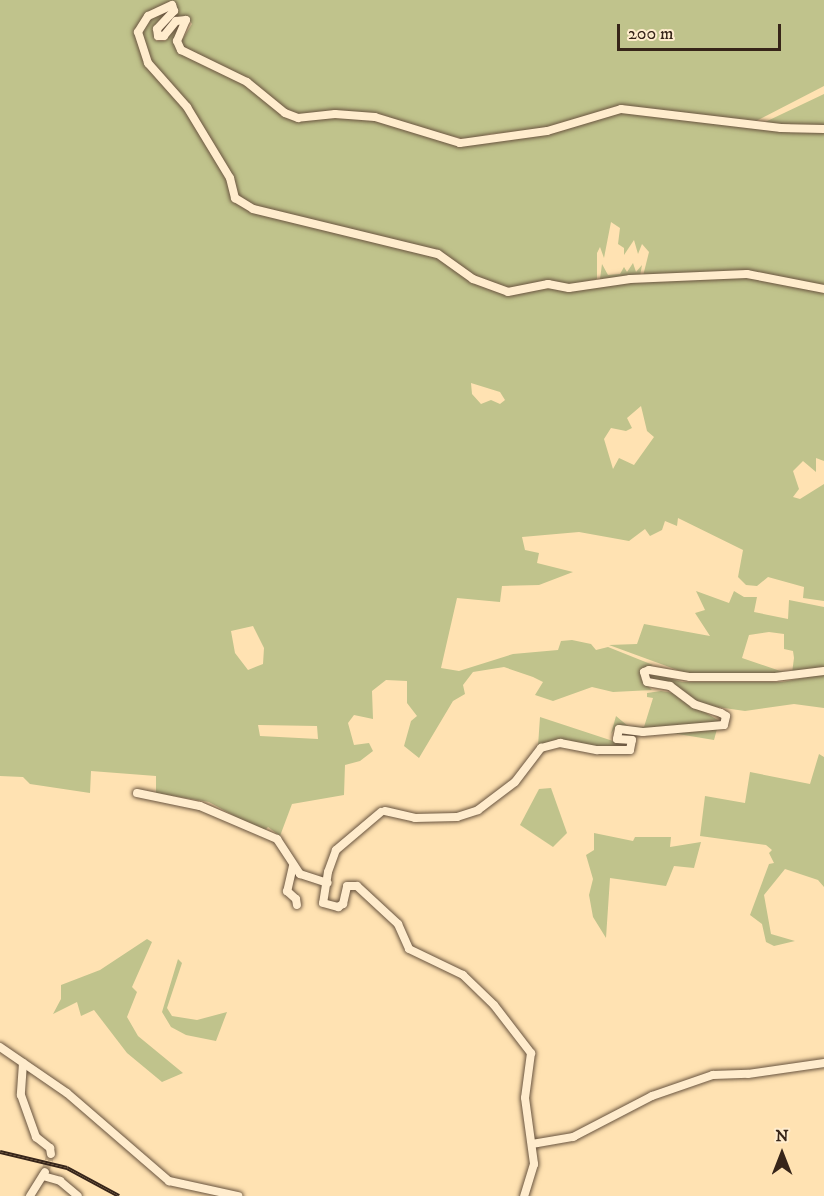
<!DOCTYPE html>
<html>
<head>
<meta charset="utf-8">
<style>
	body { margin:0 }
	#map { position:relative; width:824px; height:1196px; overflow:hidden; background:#ffe2b2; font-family:"IM FELL DW Pica",serif }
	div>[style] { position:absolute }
	.green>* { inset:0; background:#c0c38c }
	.minor-tunnel>* { height:8px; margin-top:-4px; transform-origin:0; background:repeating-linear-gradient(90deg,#d7bc93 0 8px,transparent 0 12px) }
	.roads { filter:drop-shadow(0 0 2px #69543f) drop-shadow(0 0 2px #69543f) }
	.minor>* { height:8px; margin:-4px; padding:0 4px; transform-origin:4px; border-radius:4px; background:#ffeccd }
	.rail>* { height:4px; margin-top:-2px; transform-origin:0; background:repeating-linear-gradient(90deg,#ffeccd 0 4.5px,#372519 0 9px); box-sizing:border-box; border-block:2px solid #372519 }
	span { translate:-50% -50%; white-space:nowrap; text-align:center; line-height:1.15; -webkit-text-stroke:5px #ffeccd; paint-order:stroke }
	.north { position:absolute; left:752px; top:1124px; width:60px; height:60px; -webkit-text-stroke:4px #ffeccd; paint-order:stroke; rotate:0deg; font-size:16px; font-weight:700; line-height:24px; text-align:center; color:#372519 }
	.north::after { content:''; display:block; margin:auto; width:21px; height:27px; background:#372519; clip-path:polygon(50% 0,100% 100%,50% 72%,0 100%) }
	.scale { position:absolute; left:617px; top:24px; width:164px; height:27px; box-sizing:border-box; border:3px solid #372519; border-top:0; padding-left:8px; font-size:18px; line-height:21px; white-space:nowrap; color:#372519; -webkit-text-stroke:4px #ffeccd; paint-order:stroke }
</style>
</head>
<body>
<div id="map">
	<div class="green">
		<div style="clip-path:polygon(evenodd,0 0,824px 0,824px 86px,756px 121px,621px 106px,547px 129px,489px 134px,470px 140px,407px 127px,375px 115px,298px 116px,286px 111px,248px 78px,189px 52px,180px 43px,192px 24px,187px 16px,176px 19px,162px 34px,178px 10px,171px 2px,136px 30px,135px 36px,141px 52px,186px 109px,228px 179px,233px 202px,252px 211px,440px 257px,472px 281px,507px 294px,537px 288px,747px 277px,824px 291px,824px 461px,816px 458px,816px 472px,803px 461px,793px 471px,799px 489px,793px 497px,800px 499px,824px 484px,824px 601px,803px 598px,804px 587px,768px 577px,757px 586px,746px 585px,738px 577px,743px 550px,678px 518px,677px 526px,665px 521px,662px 530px,650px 536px,645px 529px,629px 541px,579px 532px,522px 537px,525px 550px,539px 553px,537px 563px,573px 572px,539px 585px,502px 586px,500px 602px,457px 598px,441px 668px,459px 671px,513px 654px,558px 650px,561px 641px,572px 640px,591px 644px,596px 650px,608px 647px,653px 665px,643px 669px,641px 679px,652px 690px,613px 692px,592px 687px,553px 701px,535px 695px,543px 682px,533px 677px,504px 667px,473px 672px,463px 685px,465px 694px,453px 701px,419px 758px,404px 746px,411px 721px,417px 716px,407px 703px,407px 681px,386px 680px,372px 691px,373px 719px,354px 715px,348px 723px,354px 745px,369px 743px,373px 751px,360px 761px,345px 765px,344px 795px,292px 804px,280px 836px,268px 827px,263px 832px,209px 802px,156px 793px,156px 776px,91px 771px,90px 793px,30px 784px,23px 777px,0 776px,0 0,471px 383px,500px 392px,505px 400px,500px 404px,491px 400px,481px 404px,472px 394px,471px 383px,0 0,641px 406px,647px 431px,654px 437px,634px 465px,619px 458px,613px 469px,604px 439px,611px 428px,626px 431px,632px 428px,627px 418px,641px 406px,0 0,253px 626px,264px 648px,263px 664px,248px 670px,235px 653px,231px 631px,253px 626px,0 0,258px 725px,317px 726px,318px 739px,260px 736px,258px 725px)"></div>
		<div style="clip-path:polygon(168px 9px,169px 13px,155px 25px,156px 41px,165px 41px,177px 23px,182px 23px,174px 43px,244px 83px,283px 116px,373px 120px,449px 142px,547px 133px,622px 111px,763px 123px,824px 94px,824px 286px,748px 272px,643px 276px,649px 252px,642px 244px,638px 254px,634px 240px,624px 255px,624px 248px,618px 244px,620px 228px,611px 222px,604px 258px,600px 247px,597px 253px,597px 279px,568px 286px,508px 290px,474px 277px,438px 252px,258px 207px,237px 196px,233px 177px,148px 59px,140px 30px,148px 18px)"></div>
		<div style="clip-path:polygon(633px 263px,636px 272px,642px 265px,640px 276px,600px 279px,602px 264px,608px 275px,620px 274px,624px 267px,627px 272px)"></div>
		<div style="clip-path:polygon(696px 591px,729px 603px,734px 591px,744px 597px,757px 597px,754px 612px,788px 619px,789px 600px,824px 607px,824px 668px,792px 673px,794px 658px,793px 651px,784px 649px,784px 634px,769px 632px,749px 635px,742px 658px,789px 674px,691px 675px,609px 645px,637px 644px,644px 624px,710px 636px,695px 613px,705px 610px)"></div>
		<div style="clip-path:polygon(652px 673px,682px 682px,782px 682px,824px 674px,824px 708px,794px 704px,745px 711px,703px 705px,649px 680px,648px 674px)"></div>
		<div style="clip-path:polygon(661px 691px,673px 693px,721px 722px,651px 730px,616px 726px,611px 734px,616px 716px,628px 726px,644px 727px,653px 698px,647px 697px,647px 693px)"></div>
		<div style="clip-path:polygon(540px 717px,616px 742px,627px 742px,629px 747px,589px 746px,568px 740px,538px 746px)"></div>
		<div style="clip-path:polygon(717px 729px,714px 740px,666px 732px)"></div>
		<div style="clip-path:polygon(819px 754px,824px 757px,824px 887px,818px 880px,785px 869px,764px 895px,771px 934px,795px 941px,774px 946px,766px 942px,762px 924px,750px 915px,769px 864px,774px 863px,769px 853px,772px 850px,766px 845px,700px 836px,705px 796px,745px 803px,750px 772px,810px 784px)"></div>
		<div style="clip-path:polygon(551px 788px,567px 833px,553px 847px,520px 825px,539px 789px)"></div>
		<div style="clip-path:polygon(594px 833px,633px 841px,635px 837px,671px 837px,670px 847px,701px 842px,694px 868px,674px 866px,666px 886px,610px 878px,606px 938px,593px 917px,589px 895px,593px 879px,586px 855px,594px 850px)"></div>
		<div style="clip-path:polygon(147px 939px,152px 942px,132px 987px,137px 992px,127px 1017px,138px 1036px,183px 1073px,162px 1082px,127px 1053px,94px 1010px,81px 1016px,77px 1002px,53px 1014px,61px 999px,61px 985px,100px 970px)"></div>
		<div style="clip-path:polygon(178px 959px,182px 963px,167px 1008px,172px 1016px,197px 1020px,227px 1012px,216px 1041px,186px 1035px,171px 1027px,162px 1012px)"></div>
	</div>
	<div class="minor-tunnel">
		<div style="left:45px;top:1172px;width:19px;rotate:-72deg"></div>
	</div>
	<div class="roads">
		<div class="minor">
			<div style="left:824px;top:129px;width:43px;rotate:-178.7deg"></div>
			<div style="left:781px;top:128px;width:161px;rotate:-173.2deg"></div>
			<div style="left:621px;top:109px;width:77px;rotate:163.4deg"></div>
			<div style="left:547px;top:131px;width:88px;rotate:172.1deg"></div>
			<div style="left:460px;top:143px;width:89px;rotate:-163deg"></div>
			<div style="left:375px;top:117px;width:40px;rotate:-175.7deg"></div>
			<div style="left:335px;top:114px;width:37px;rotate:174deg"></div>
			<div style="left:298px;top:118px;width:14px;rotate:-159deg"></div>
			<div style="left:285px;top:113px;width:49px;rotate:-140.8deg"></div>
			<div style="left:247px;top:82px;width:73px;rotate:-154.1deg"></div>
			<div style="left:181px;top:50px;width:10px;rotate:-114deg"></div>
			<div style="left:177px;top:41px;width:23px;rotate:-67deg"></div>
			<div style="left:186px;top:20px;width:10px;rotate:174deg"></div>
			<div style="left:176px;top:21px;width:19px;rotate:129deg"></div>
			<div style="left:164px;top:36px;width:6px;rotate:180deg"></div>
			<div style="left:158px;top:36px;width:7px;rotate:-98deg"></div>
			<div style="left:157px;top:29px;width:25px;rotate:-47deg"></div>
			<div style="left:174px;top:11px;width:6px;rotate:-108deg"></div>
			<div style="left:172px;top:5px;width:26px;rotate:155deg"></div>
			<div style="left:148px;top:16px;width:19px;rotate:122deg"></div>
			<div style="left:138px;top:32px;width:33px;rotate:72deg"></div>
			<div style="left:148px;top:63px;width:59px;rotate:48.4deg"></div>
			<div style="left:187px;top:107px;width:83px;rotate:58.8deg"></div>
			<div style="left:230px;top:178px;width:21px;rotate:76deg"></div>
			<div style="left:235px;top:198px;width:21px;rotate:31deg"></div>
			<div style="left:253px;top:209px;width:190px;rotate:13.7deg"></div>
			<div style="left:438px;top:254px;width:43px;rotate:35.5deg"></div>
			<div style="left:473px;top:279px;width:37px;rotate:20deg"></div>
			<div style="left:508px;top:292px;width:41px;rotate:-11.3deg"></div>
			<div style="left:548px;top:284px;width:21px;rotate:11deg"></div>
			<div style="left:569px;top:288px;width:62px;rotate:-8.4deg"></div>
			<div style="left:630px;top:279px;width:117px;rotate:-2.4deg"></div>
			<div style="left:747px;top:274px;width:78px;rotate:11deg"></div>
			<div style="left:137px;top:793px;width:64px;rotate:11.7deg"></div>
			<div style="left:200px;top:806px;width:84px;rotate:23.2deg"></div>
			<div style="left:277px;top:839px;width:42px;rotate:56.7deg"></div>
			<div style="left:300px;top:874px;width:29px;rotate:18deg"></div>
			<div style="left:385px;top:811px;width:31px;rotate:13deg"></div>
			<div style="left:415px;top:818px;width:42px;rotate:-1.4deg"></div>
			<div style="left:457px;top:817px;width:22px;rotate:-18deg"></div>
			<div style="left:478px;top:810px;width:46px;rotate:-37.1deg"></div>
			<div style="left:515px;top:782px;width:43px;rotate:-52.6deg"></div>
			<div style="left:541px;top:748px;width:20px;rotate:-15deg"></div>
			<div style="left:560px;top:743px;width:38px;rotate:11deg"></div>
			<div style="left:597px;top:750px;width:33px"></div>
			<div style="left:630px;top:750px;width:10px;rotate:-79deg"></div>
			<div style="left:632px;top:740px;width:15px;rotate:-176deg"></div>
			<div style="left:617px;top:739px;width:10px;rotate:-79deg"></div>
			<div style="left:619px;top:729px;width:24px;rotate:7deg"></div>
			<div style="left:643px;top:732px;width:81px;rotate:-4.9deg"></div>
			<div style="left:724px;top:725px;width:9px;rotate:-77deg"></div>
			<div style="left:726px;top:716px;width:6px;rotate:-149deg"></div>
			<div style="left:721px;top:713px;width:28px;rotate:-162deg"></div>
			<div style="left:694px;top:704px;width:30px;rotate:-143deg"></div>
			<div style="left:670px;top:686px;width:23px;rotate:-170deg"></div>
			<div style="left:647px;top:682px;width:10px;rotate:-107deg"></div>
			<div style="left:644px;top:672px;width:5px;rotate:-22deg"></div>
			<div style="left:649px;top:670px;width:42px;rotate:9.7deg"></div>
			<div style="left:690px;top:677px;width:85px"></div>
			<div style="left:775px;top:677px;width:49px;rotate:-7deg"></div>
			<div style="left:381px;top:812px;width:59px;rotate:139.8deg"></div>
			<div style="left:336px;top:850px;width:23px;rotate:110deg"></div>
			<div style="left:328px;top:872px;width:31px;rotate:99deg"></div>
			<div style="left:323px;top:903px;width:16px;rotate:15deg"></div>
			<div style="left:338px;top:907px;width:6px;rotate:-31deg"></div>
			<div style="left:343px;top:904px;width:18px;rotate:-77deg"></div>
			<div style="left:347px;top:886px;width:10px"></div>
			<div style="left:357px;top:886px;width:56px;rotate:42.8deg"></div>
			<div style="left:398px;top:924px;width:27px;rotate:66deg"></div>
			<div style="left:409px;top:949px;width:60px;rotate:25.7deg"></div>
			<div style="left:463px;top:975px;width:43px;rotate:44.1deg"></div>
			<div style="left:494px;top:1005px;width:61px;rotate:52.4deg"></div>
			<div style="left:531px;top:1053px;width:45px;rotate:97.6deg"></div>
			<div style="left:525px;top:1098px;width:67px;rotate:82.2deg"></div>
			<div style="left:534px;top:1164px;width:34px;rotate:107deg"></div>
			<div style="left:293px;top:866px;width:26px;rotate:103deg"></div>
			<div style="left:287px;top:891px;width:12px;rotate:42deg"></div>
			<div style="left:296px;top:899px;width:6px;rotate:81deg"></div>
			<div style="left:0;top:1047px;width:81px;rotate:34.5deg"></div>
			<div style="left:67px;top:1093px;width:135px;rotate:40.8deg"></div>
			<div style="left:169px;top:1181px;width:71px;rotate:12.3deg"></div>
			<div style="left:23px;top:1063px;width:32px;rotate:94deg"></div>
			<div style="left:21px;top:1095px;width:45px;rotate:70.3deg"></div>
			<div style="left:36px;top:1137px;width:18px;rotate:38deg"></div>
			<div style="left:50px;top:1148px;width:6px;rotate:81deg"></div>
			<div style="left:532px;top:1144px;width:42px;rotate:-9.7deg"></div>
			<div style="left:573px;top:1137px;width:89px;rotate:-27.4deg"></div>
			<div style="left:652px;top:1096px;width:65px;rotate:-19deg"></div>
			<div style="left:713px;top:1075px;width:35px;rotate:-2deg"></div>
			<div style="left:748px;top:1074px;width:77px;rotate:-8.2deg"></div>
			<div style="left:43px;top:1176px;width:18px;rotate:16deg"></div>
			<div style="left:60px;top:1181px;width:23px;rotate:40deg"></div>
			<div style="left:30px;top:1196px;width:28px;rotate:-58deg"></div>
		</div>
	</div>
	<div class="rail">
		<div style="left:0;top:1152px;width:69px;rotate:13.4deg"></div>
		<div style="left:67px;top:1168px;width:59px;rotate:28.3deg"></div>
	</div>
	<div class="north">N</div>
	<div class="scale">200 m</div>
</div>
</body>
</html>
